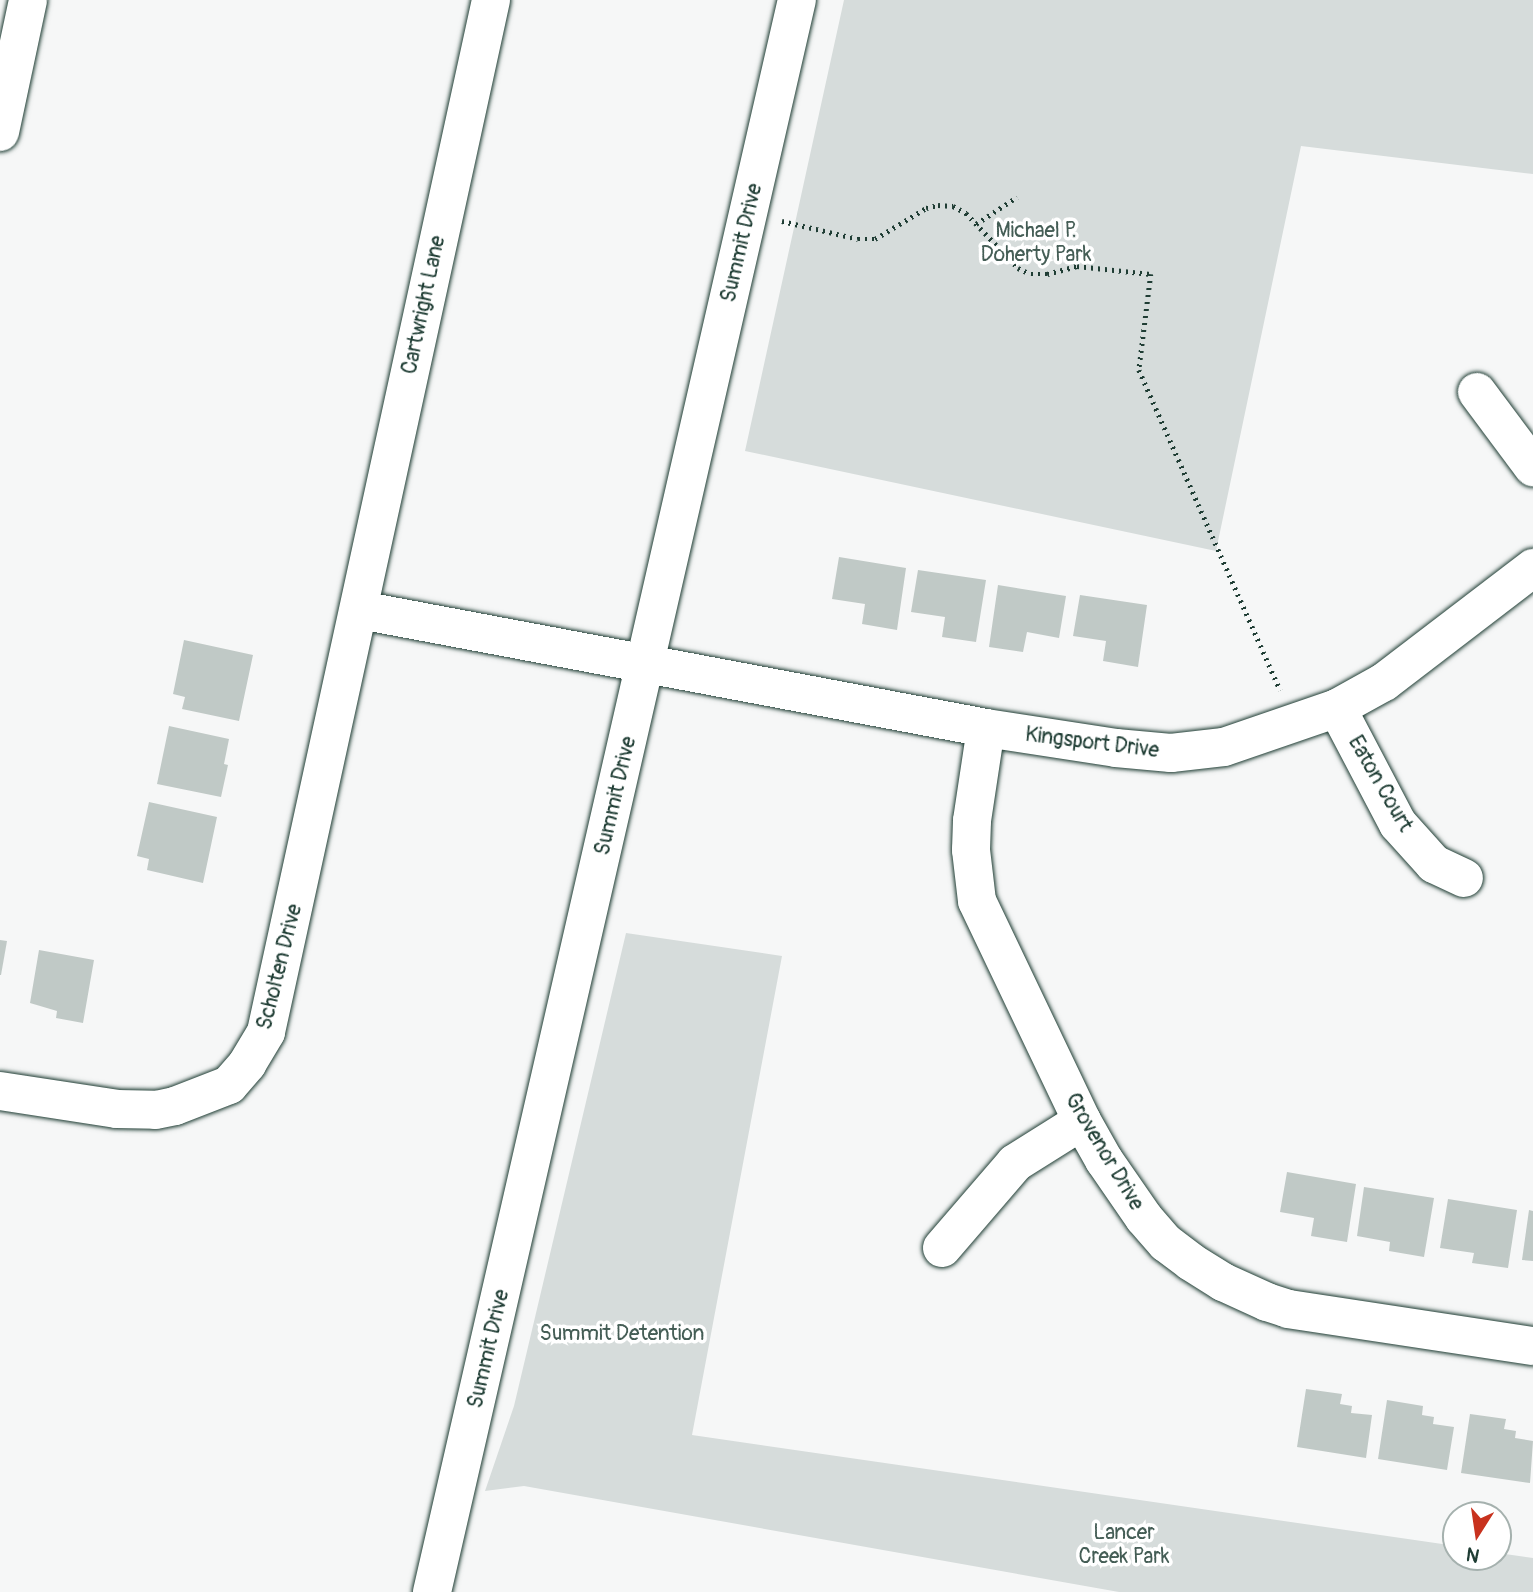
<!DOCTYPE html>
<html>
<head>
<meta charset="utf-8">
<style>
	body { margin:0 }
	#map { position:relative; width:1533px; height:1592px; overflow:hidden; background:#f6f7f7; font-family:Pangolin,sans-serif }
	div>[style] { position:absolute }
	.green>* { inset:0; background:#d6dcdb }
	.building>* { inset:0; background:#c0c9c6 }
	.path>* { height:4.5px; margin-top:-2.25px; transform-origin:0; background:repeating-linear-gradient(90deg,#1f3d34 0 2px,transparent 0 7px) }
	.roads { filter:drop-shadow(0 0 2px #1f3d34) drop-shadow(0 0 2px #1f3d34) }
	.minor>* { height:38px; margin:-19px; padding:0 19px; transform-origin:19px; border-radius:19px; background:#fff }
	span { translate:-50% -50%; white-space:nowrap; text-align:center; line-height:1.15; -webkit-text-stroke:7px #fff; paint-order:stroke }
	.park-label { font-size:21px; color:#445d55 }
	.street-label { font-size:21px; color:#1f3d34 }
	.north { position:absolute; left:1442px; top:1501px; width:70px; height:70px; box-sizing:border-box; background:#fff; border:2px solid #a5b1ae; border-radius:50%; rotate:192deg; font-size:19px; font-weight:700; line-height:28px; text-align:center; color:#1f3d34 }
	.north::after { content:''; display:block; margin:auto; width:24px; height:32px; background:#c8321e; clip-path:polygon(50% 0,100% 100%,50% 72%,0 100%) }
</style>
</head>
<body>
<div id="map">
	<div class="green">
		<div style="clip-path:polygon(844px 0,1533px 0,1533px 174px,1301px 146px,1216px 551px,745px 451px)"></div>
		<div style="clip-path:polygon(626px 933px,782px 956px,692px 1435px,1456px 1546px,1456px 1557px,1498px 1557px,1498px 1553px,1533px 1558px,1533px 1592px,1119px 1592px,524px 1486px,485px 1491px,514px 1406px)"></div>
	</div>
	<div class="building">
		<div style="clip-path:polygon(839px 557px,906px 568px,897px 630px,862px 624px,865px 604px,832px 599px)"></div>
		<div style="clip-path:polygon(918px 570px,986px 580px,976px 642px,942px 637px,945px 617px,911px 612px)"></div>
		<div style="clip-path:polygon(998px 585px,1066px 596px,1059px 638px,1027px 632px,1023px 652px,989px 647px)"></div>
		<div style="clip-path:polygon(1080px 595px,1147px 605px,1138px 667px,1103px 661px,1106px 641px,1073px 636px)"></div>
		<div style="clip-path:polygon(184px 640px,253px 655px,239px 721px,182px 709px,185px 697px,173px 694px)"></div>
		<div style="clip-path:polygon(169px 726px,229px 739px,224px 764px,228px 765px,221px 797px,157px 784px)"></div>
		<div style="clip-path:polygon(149px 802px,217px 817px,203px 883px,147px 870px,149px 859px,137px 856px)"></div>
		<div style="clip-path:polygon(0 940px,7px 941px,1px 975px,0 975px)"></div>
		<div style="clip-path:polygon(39px 950px,94px 960px,83px 1023px,56px 1018px,57px 1011px,30px 1003px)"></div>
		<div style="clip-path:polygon(1287px 1172px,1356px 1184px,1347px 1242px,1311px 1236px,1314px 1218px,1280px 1212px)"></div>
		<div style="clip-path:polygon(1364px 1187px,1434px 1198px,1424px 1257px,1389px 1251px,1390px 1242px,1357px 1236px)"></div>
		<div style="clip-path:polygon(1448px 1199px,1517px 1210px,1508px 1268px,1472px 1263px,1474px 1253px,1440px 1248px)"></div>
		<div style="clip-path:polygon(1529px 1210px,1533px 1211px,1533px 1261px,1522px 1260px)"></div>
		<div style="clip-path:polygon(1306px 1389px,1342px 1394px,1340px 1404px,1352px 1406px,1351px 1413px,1372px 1415px,1366px 1458px,1297px 1447px)"></div>
		<div style="clip-path:polygon(1387px 1400px,1423px 1406px,1422px 1415px,1434px 1417px,1433px 1424px,1454px 1427px,1447px 1470px,1378px 1459px)"></div>
		<div style="clip-path:polygon(1470px 1414px,1506px 1419px,1504px 1429px,1516px 1431px,1515px 1438px,1533px 1441px,1530px 1483px,1461px 1473px)"></div>
	</div>
	<div class="path">
		<div style="left:782px;top:221px;width:78px;rotate:13.3deg"></div>
		<div style="left:858px;top:239px;width:17px"></div>
		<div style="left:875px;top:239px;width:60px;rotate:-31.3deg"></div>
		<div style="left:926px;top:208px;width:12px;rotate:-14deg"></div>
		<div style="left:938px;top:205px;width:15px;rotate:4deg"></div>
		<div style="left:953px;top:206px;width:15px;rotate:28deg"></div>
		<div style="left:966px;top:213px;width:76px;rotate:46.6deg"></div>
		<div style="left:1018px;top:268px;width:14px;rotate:25deg"></div>
		<div style="left:1031px;top:274px;width:16px"></div>
		<div style="left:1047px;top:274px;width:31px;rotate:-15deg"></div>
		<div style="left:1077px;top:266px;width:74px;rotate:6.2deg"></div>
		<div style="left:1151px;top:274px;width:97px;rotate:97.1deg"></div>
		<div style="left:1139px;top:370px;width:350px;rotate:66.2deg"></div>
		<div style="left:976px;top:224px;width:49px;rotate:-33.4deg"></div>
	</div>
	<div class="roads">
		<div class="minor">
			<div style="left:0;top:132px;width:135px;rotate:-78deg"></div>
			<div style="left:1477px;top:392px;width:94px;rotate:53.3deg"></div>
			<div style="left:360px;top:610px;width:637px;rotate:10.67deg"></div>
			<div style="left:986px;top:728px;width:132px;rotate:8.7deg"></div>
			<div style="left:1116px;top:748px;width:55px;rotate:5.2deg"></div>
			<div style="left:1171px;top:753px;width:53px;rotate:-6.5deg"></div>
			<div style="left:1224px;top:747px;width:120px;rotate:-19deg"></div>
			<div style="left:1337px;top:708px;width:54px;rotate:-29deg"></div>
			<div style="left:1384px;top:682px;width:188px;rotate:-37.4deg"></div>
			<div style="left:1337px;top:708px;width:131px;rotate:62.3deg"></div>
			<div style="left:1398px;top:824px;width:54px;rotate:48deg"></div>
			<div style="left:1434px;top:864px;width:33px;rotate:25deg"></div>
			<div style="left:986px;top:728px;width:94px;rotate:98.6deg"></div>
			<div style="left:972px;top:821px;width:29px;rotate:92deg"></div>
			<div style="left:971px;top:850px;width:51px;rotate:83.3deg"></div>
			<div style="left:977px;top:901px;width:244px;rotate:64.5deg"></div>
			<div style="left:1082px;top:1121px;width:45px;rotate:60.6deg"></div>
			<div style="left:1104px;top:1160px;width:70px;rotate:55.4deg"></div>
			<div style="left:1144px;top:1218px;width:33px;rotate:49deg"></div>
			<div style="left:1166px;top:1243px;width:31px;rotate:37deg"></div>
			<div style="left:1191px;top:1262px;width:38px;rotate:32deg"></div>
			<div style="left:1223px;top:1282px;width:48px;rotate:24.4deg"></div>
			<div style="left:1267px;top:1302px;width:22px;rotate:18deg"></div>
			<div style="left:1288px;top:1309px;width:248px;rotate:8.6deg"></div>
			<div style="left:0;top:1091px;width:118px;rotate:8.7deg"></div>
			<div style="left:117px;top:1109px;width:39px;rotate:1deg"></div>
			<div style="left:156px;top:1110px;width:19px;rotate:-12deg"></div>
			<div style="left:175px;top:1106px;width:58px;rotate:-21.3deg"></div>
			<div style="left:229px;top:1085px;width:28px;rotate:-49deg"></div>
			<div style="left:247px;top:1064px;width:37px;rotate:-59deg"></div>
			<div style="left:266px;top:1032px;width:1056px;rotate:-77.7deg"></div>
			<div style="left:942px;top:1248px;width:112px;rotate:-49.3deg"></div>
			<div style="left:1015px;top:1163px;width:79px;rotate:-32.1deg"></div>
			<div style="left:432px;top:1592px;width:1633px;rotate:-77.09deg"></div>
		</div>
	</div>
	<div class="park-label">
		<span style="left:1036px;top:243px">Michael P.<br>Doherty Park</span>
		<span style="left:622px;top:1334px">Summit Detention</span>
		<span style="left:1124px;top:1545px">Lancer<br>Creek Park</span>
	</div>
	<div class="street-label">
		<span style="left:742px;top:243px;rotate:-77deg">Summit Drive</span>
		<span style="left:424px;top:305px;rotate:-78deg">Cartwright Lane</span>
		<span style="left:1092px;top:743px;rotate:7deg">Kingsport Drive</span>
		<span style="left:1380px;top:784px;rotate:60deg">Eaton Court</span>
		<span style="left:616px;top:796px;rotate:-77deg">Summit Drive</span>
		<span style="left:280px;top:967px;rotate:-76deg">Scholten Drive</span>
		<span style="left:1104px;top:1152px;rotate:59deg">Grovenor Drive</span>
		<span style="left:489px;top:1349px;rotate:-77deg">Summit Drive</span>
	</div>
	<div class="north">N</div>
</div>
</body>
</html>
